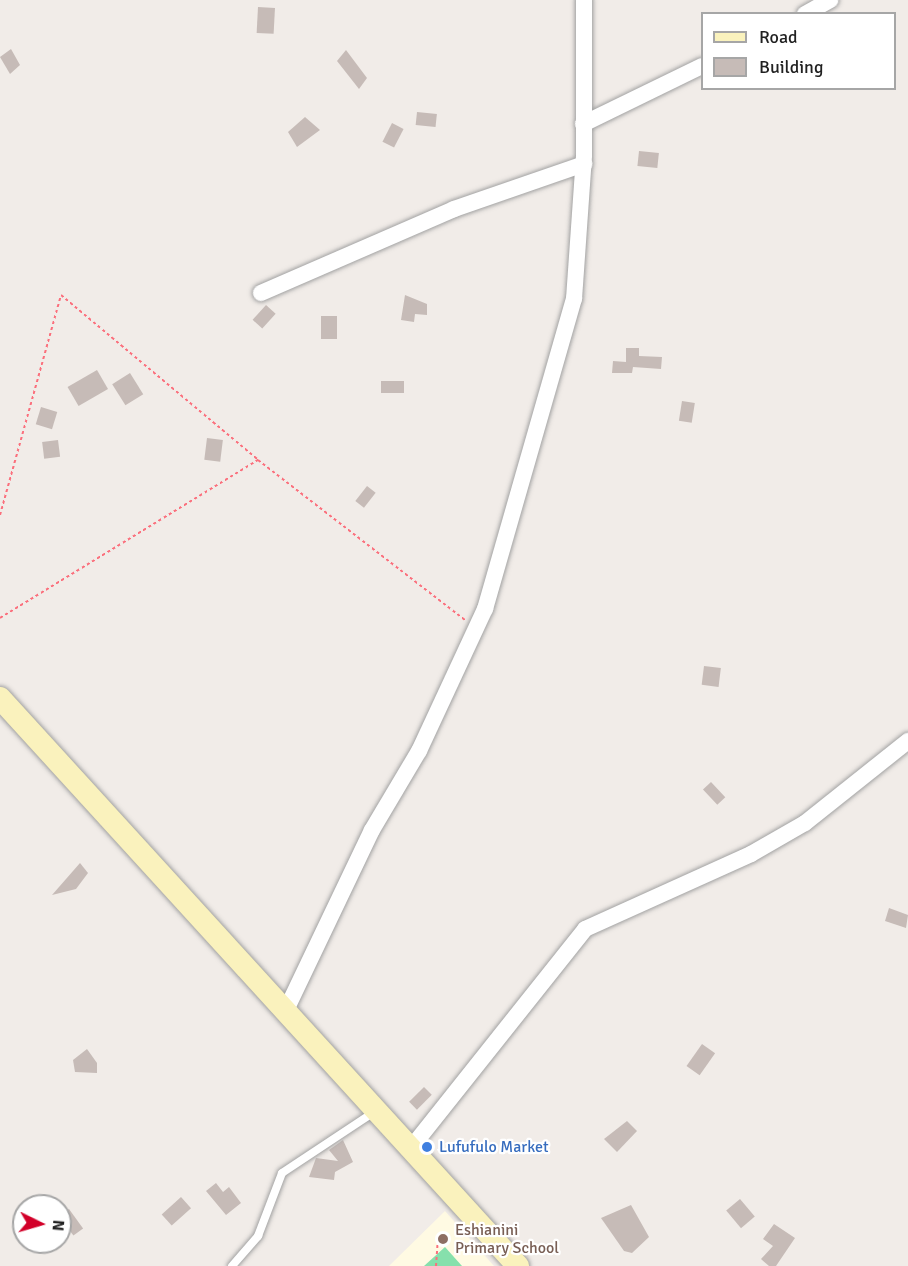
<!DOCTYPE html>
<html>
<head>
<meta charset="utf-8">
<style>
	body { margin:0 }
	#map { position:relative; width:908px; height:1266px; overflow:hidden; background:#f1ece8; font-family:Signika,sans-serif }
	div>[style] { position:absolute }
	.education>* { inset:0; background:#fffae3 }
	.pitch>* { inset:0; background:#86e0ac }
	.building>* { inset:0; background:#c6bbb7; transform-origin:0 0 }
	.path>* { height:2px; margin-top:-1px; transform-origin:0; background:repeating-linear-gradient(90deg,#fb6f7c 0 3px,transparent 0 6px) }
	.roads { filter:drop-shadow(0 0 2px #a2a2a2) drop-shadow(0 0 2px #a2a2a2) }
	.lane>* { height:8px; margin:-4px; padding:0 4px; transform-origin:4px; border-radius:4px; background:#fff }
	.street>* { height:16px; margin:-8px; padding:0 8px; transform-origin:8px; border-radius:8px; background:#fff }
	.secondary>* { height:22px; margin:-11px; padding:0 11px; transform-origin:11px; border-radius:11px; background:#faf2bd }
	.dots>* { width:16px; height:16px; translate:-50% -50%; box-sizing:border-box; border:3px solid #fff; border-radius:50% }
	span { translate:-50% -50%; white-space:nowrap; text-align:center; line-height:1.15; -webkit-text-stroke:4.5px #fff; paint-order:stroke }
	.shop-label { font-size:16px; color:#366cbe }
	.left { translate:0 -50%; text-align:left }
	.education-label { font-size:16px; color:#785e54 }
	.legend { position:absolute; left:701px; top:12px; width:195px; height:78px; box-sizing:border-box; background:#fff; border:2px solid #a6a6a6; margin:0; padding:8px 10px; list-style:none; font-size:18px; color:#212121 }
	.legend li { display:flex; align-items:center; gap:12px; height:30px }
	.legend b { width:30px; border:2px solid #a6a6a6 }
	.north { position:absolute; left:12px; top:1194px; width:60px; height:60px; box-sizing:border-box; background:#fff; border:2px solid #a6a6a6; border-radius:50%; rotate:95deg; font-size:16px; font-weight:700; line-height:24px; text-align:center; color:#212121 }
	.north::after { content:''; display:block; margin:auto; width:21px; height:27px; background:#d20029; clip-path:polygon(50% 0,100% 100%,50% 72%,0 100%) }
</style>
</head>
<body>
<div id="map">
	<div class="education">
		<div style="clip-path:polygon(445px 1211px,494px 1266px,389px 1266px)"></div>
	</div>
	<div class="pitch">
		<div style="clip-path:polygon(445px 1247px,462px 1266px,424px 1266px)"></div>
	</div>
	<div class="building">
		<div style="left:258px;top:7px;width:17px;height:26px;rotate:3deg"></div>
		<div style="clip-path:polygon(11px 49px,20px 65px,10px 74px,0 57px)"></div>
		<div style="clip-path:polygon(346px 50px,367px 78px,359px 89px,337px 61px)"></div>
		<div style="left:417px;top:112px;width:20px;height:13px;rotate:6deg"></div>
		<div style="clip-path:polygon(305px 117px,320px 130px,297px 147px,288px 132px)"></div>
		<div style="left:392px;top:123px;width:13px;height:21px;rotate:27deg"></div>
		<div style="left:639px;top:151px;width:20px;height:15px;rotate:6deg"></div>
		<div style="clip-path:polygon(405px 295px,427px 304px,427px 315px,415px 314px,414px 322px,401px 320px)"></div>
		<div style="left:266px;top:305px;width:13px;height:20px;rotate:42deg"></div>
		<div style="left:321px;top:316px;width:16px;height:23px"></div>
		<div style="clip-path:polygon(626px 348px,639px 348px,639px 356px,662px 357px,661px 369px,633px 367px,632px 373px,612px 373px,613px 361px,626px 362px)"></div>
		<div style="left:97px;top:370px;width:22px;height:34px;rotate:60deg"></div>
		<div style="left:130px;top:373px;width:25px;height:21px;rotate:58deg"></div>
		<div style="left:381px;top:381px;width:23px;height:12px"></div>
		<div style="left:682px;top:401px;width:13px;height:20px;rotate:9deg"></div>
		<div style="left:41px;top:407px;width:17px;height:18px;rotate:17deg"></div>
		<div style="left:207px;top:438px;width:16px;height:22px;rotate:7deg"></div>
		<div style="left:58px;top:440px;width:17px;height:16px;rotate:83deg"></div>
		<div style="left:367px;top:486px;width:11px;height:19px;rotate:38deg"></div>
		<div style="left:704px;top:666px;width:17px;height:19px;rotate:7deg"></div>
		<div style="left:711px;top:782px;width:21px;height:11px;rotate:47deg"></div>
		<div style="clip-path:polygon(80px 863px,88px 873px,76px 889px,52px 895px)"></div>
		<div style="clip-path:polygon(889px 908px,908px 915px,906px 928px,885px 921px)"></div>
		<div style="left:702px;top:1044px;width:16px;height:27px;rotate:35deg"></div>
		<div style="clip-path:polygon(87px 1049px,97px 1063px,97px 1073px,75px 1072px,73px 1060px)"></div>
		<div style="left:424px;top:1087px;width:11px;height:21px;rotate:45deg"></div>
		<div style="clip-path:polygon(627px 1121px,637px 1131px,617px 1152px,604px 1139px)"></div>
		<div style="clip-path:polygon(343px 1140px,353px 1162px,335px 1172px,334px 1180px,309px 1177px,316px 1158px,338px 1161px,329px 1150px)"></div>
		<div style="clip-path:polygon(216px 1183px,223px 1192px,229px 1187px,241px 1203px,226px 1215px,206px 1191px)"></div>
		<div style="left:181px;top:1197px;width:15px;height:26px;rotate:48deg"></div>
		<div style="left:740px;top:1199px;width:23px;height:18px;rotate:50deg"></div>
		<div style="clip-path:polygon(631px 1205px,649px 1237px,632px 1253px,624px 1251px,601px 1218px)"></div>
		<div style="left:69px;top:1209px;width:24px;height:12px;rotate:54deg"></div>
		<div style="clip-path:polygon(774px 1224px,795px 1238px,776px 1266px,769px 1266px,761px 1259px,773px 1246px,763px 1239px)"></div>
	</div>
	<div class="path">
		<div style="left:0;top:515px;width:228px;rotate:-74.5deg"></div>
		<div style="left:61px;top:295px;width:257px;rotate:39.9deg"></div>
		<div style="left:258px;top:460px;width:262px;rotate:37.7deg"></div>
		<div style="left:0;top:618px;width:303px;rotate:-31.5deg"></div>
		<div style="left:436px;top:1266px;width:31px;rotate:-86deg"></div>
	</div>
	<div class="roads">
		<div class="lane">
			<div style="left:232px;top:1266px;width:40px;rotate:-49deg"></div>
			<div style="left:258px;top:1236px;width:67px;rotate:-69.1deg"></div>
			<div style="left:282px;top:1173px;width:110px;rotate:-33.5deg"></div>
		</div>
		<div class="street">
			<div style="left:805px;top:14px;width:29px;rotate:-29deg"></div>
			<div style="left:583px;top:124px;width:132px;rotate:-26deg"></div>
			<div style="left:261px;top:293px;width:210px;rotate:-23.5deg"></div>
			<div style="left:454px;top:209px;width:138px;rotate:-19.1deg"></div>
			<div style="left:287px;top:1008px;width:197px;rotate:-64.5deg"></div>
			<div style="left:372px;top:830px;width:92px;rotate:-59.3deg"></div>
			<div style="left:419px;top:751px;width:157px;rotate:-65.1deg"></div>
			<div style="left:485px;top:609px;width:323px;rotate:-74deg"></div>
			<div style="left:574px;top:299px;width:144px;rotate:-86deg"></div>
			<div style="left:584px;top:155px;width:155px;rotate:-90deg"></div>
			<div style="left:411px;top:1148px;width:280px;rotate:-51.5deg"></div>
			<div style="left:585px;top:929px;width:182px;rotate:-24.3deg"></div>
			<div style="left:751px;top:854px;width:62px;rotate:-29.9deg"></div>
			<div style="left:805px;top:823px;width:132px;rotate:-38.5deg"></div>
		</div>
		<div class="secondary">
			<div style="left:0;top:698px;width:769px;rotate:47.64deg"></div>
		</div>
	</div>
	<div class="dots">
		<div style="left:427px;top:1147px;background:#3f7fe0"></div>
		<div style="left:443px;top:1239px;background:#8d6e63"></div>
	</div>
	<div class="shop-label">
		<span class="left" style="left:439px;top:1147px">Lufufulo Market</span>
	</div>
	<div class="education-label">
		<span class="left" style="left:455px;top:1239px">Eshianini<br>Primary School</span>
	</div>
	<ul class="legend">
	<li><b style="height:8px;background:#faf2bd"></b>Road</li>
	<li><b style="height:16px;background:#c6bbb7"></b>Building</li>
	</ul>
	<div class="north">N</div>
</div>
</body>
</html>
